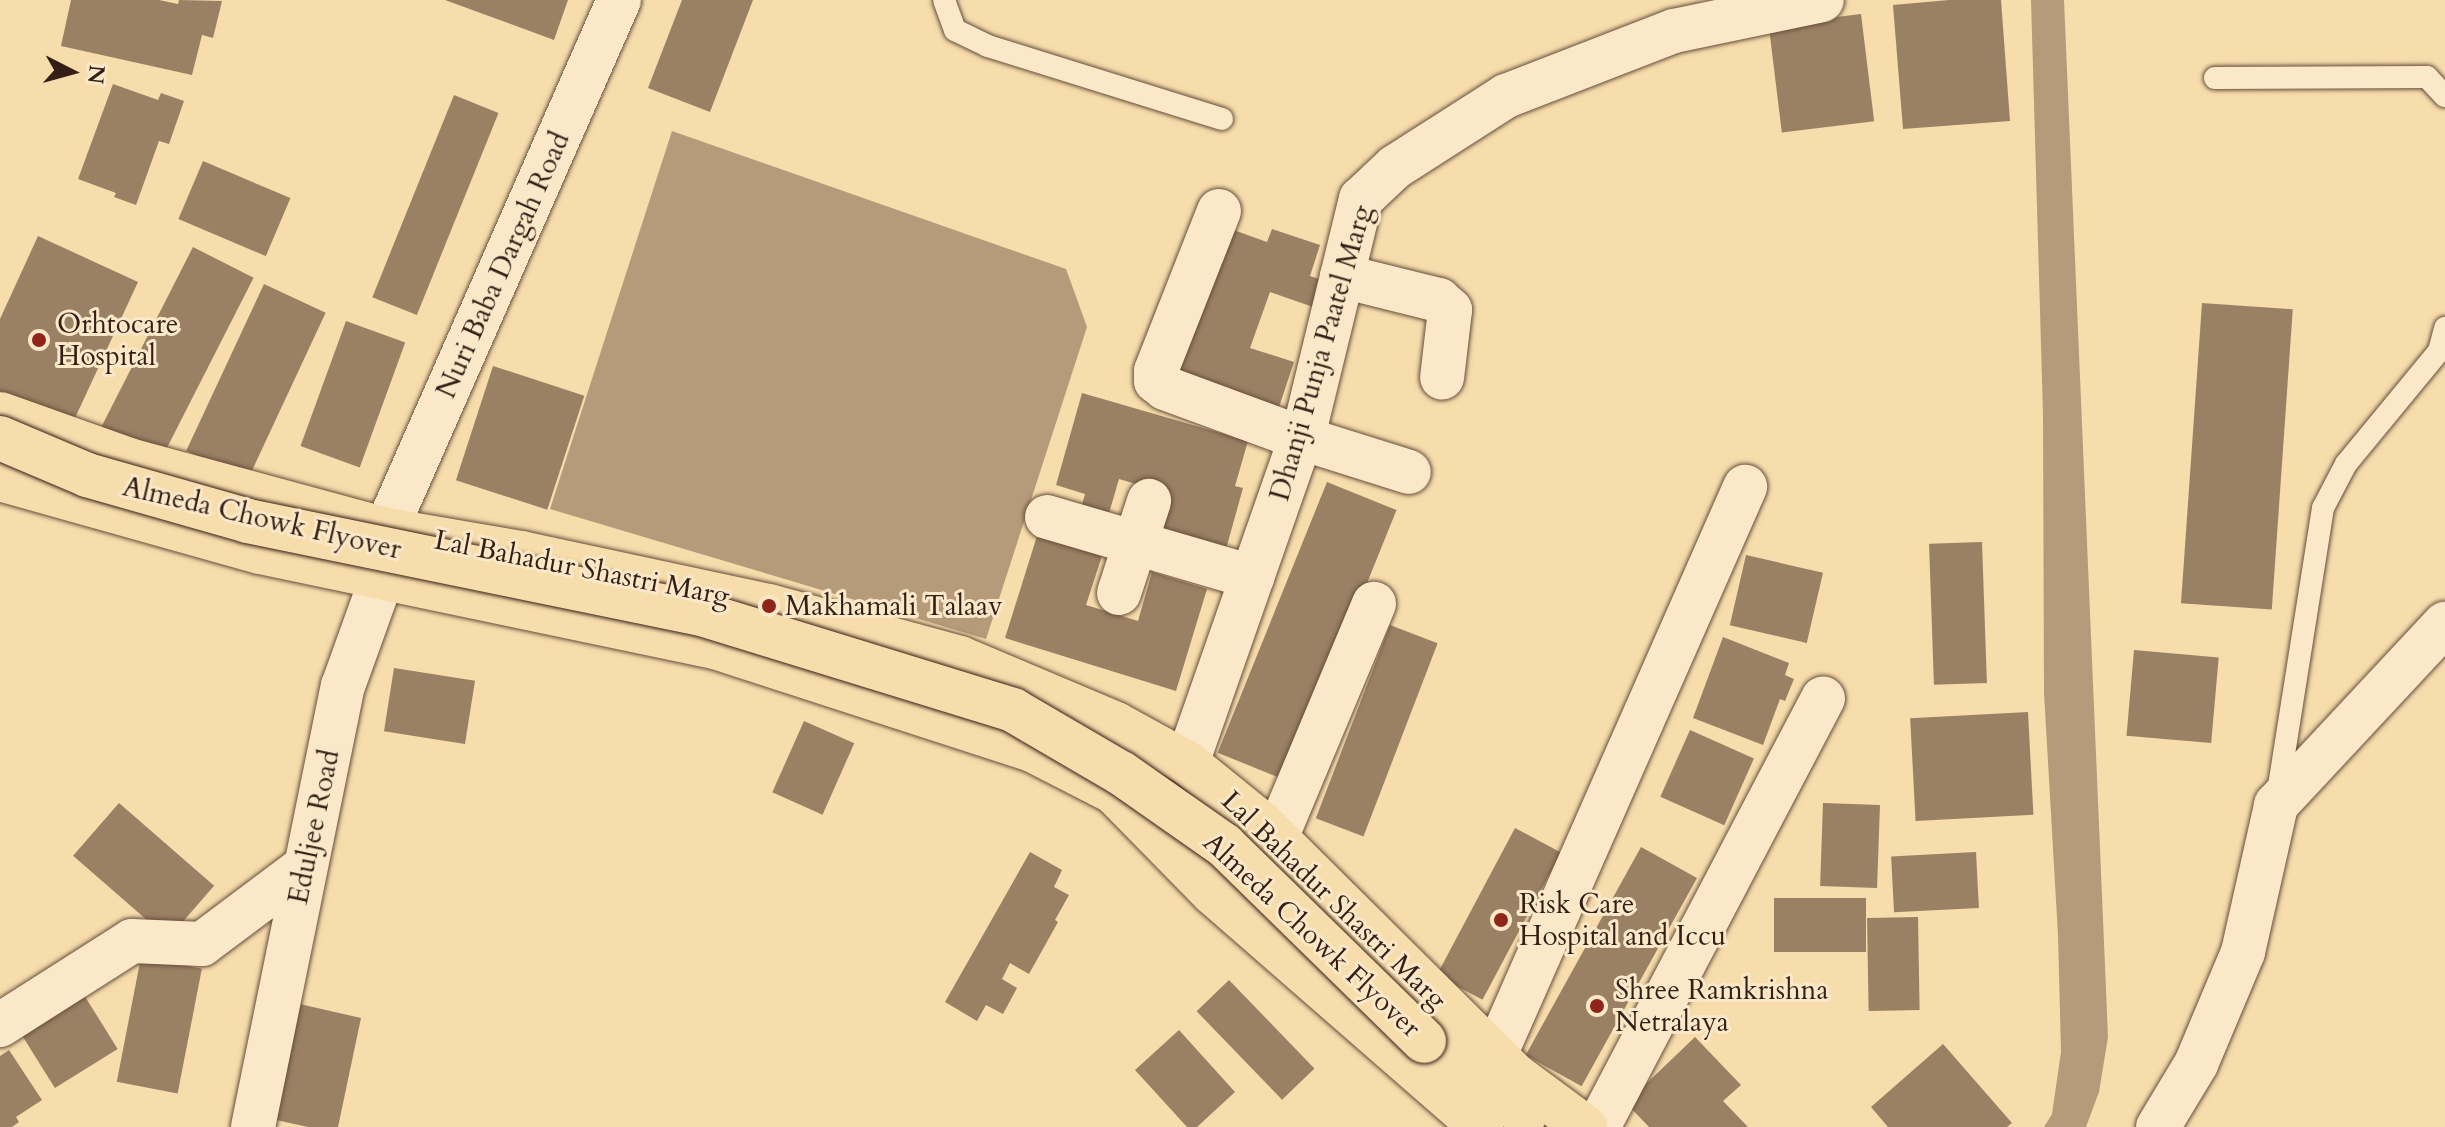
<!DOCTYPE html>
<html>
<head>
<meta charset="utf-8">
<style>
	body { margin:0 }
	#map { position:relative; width:2445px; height:1127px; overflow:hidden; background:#f7dcac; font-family:Cardo,serif }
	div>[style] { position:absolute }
	.water>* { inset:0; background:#b59b79 }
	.building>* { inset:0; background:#9a8164; transform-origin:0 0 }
	.roads { filter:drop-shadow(0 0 2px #664e3b) drop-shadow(0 0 2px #664e3b) }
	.service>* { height:22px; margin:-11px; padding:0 11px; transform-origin:11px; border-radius:11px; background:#fae8c9 }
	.minor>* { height:44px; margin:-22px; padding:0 22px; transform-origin:22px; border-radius:22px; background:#fae8c9 }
	.tertiary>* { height:44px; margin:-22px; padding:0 22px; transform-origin:22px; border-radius:22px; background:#fae8c9 }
	.primary>* { height:44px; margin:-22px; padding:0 22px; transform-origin:22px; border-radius:22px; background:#f7dcac }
	.bridges { filter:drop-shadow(0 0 2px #351e15) drop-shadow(0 0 2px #351e15) }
	.primary-bridge>* { height:44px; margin:-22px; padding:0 22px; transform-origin:22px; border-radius:22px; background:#f7dcac }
	.dots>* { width:22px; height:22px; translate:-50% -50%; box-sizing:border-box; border:4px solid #fae8c9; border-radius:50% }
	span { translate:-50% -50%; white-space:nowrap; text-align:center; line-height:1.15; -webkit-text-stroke:6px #fae8c9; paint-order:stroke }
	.street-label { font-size:28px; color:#351e15 }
	.poi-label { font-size:28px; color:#351e15 }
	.left { translate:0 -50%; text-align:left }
	.north { position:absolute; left:32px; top:32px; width:80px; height:80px; -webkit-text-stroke:6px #fae8c9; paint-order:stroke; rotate:96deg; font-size:22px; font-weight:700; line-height:32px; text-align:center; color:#351e15 }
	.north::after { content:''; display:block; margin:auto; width:28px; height:36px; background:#351e15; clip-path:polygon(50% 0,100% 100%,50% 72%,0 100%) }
</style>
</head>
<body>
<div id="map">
	<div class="water">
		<div style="clip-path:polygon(2031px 0,2064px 0,2108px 1037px,2099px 1092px,2086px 1127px,2044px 1127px,2052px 1114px,2061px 1052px,2058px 935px,2044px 693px,2043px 414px)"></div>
		<div style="clip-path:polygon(672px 131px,1066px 269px,1087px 327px,986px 639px,550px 509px)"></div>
	</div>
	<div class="building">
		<div style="clip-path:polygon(71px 0,159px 0,178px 4px,179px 0,222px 1px,213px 38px,202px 35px,192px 75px,61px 46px)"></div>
		<div style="clip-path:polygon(445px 0,568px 0,554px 40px)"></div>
		<div style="clip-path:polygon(682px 0,753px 0,710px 112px,648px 88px)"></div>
		<div style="clip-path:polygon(1949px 0,2001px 0,2010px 121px,1903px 129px,1893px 5px)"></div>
		<div style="left:1861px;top:14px;width:108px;height:93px;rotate:83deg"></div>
		<div style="clip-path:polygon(113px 84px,158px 100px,161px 93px,184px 101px,169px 144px,159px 141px,136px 205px,114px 197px,116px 193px,78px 179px)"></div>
		<div style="left:454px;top:95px;width:48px;height:218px;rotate:22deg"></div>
		<div style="left:203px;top:161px;width:95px;height:63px;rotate:23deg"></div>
		<div style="clip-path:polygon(1228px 228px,1267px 242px,1272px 229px,1320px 245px,1310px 276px,1322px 280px,1313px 307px,1270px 292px,1250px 348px,1294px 362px,1276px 416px,1176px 382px)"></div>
		<div style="clip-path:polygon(38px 236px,138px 282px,69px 431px,0 399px,0 319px)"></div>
		<div style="left:193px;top:247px;width:68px;height:214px;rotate:27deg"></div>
		<div style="left:264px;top:284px;width:68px;height:184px;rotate:25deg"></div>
		<div style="left:2202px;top:303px;width:91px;height:301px;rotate:4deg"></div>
		<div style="left:346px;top:321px;width:63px;height:133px;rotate:20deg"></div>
		<div style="left:493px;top:366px;width:96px;height:120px;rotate:18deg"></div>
		<div style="clip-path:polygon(1082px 393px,1248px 441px,1235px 486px,1243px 488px,1223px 560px,1145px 538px,1159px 491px,1119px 479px,1105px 527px,1078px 519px,1085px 494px,1056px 485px)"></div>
		<div style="left:1327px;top:482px;width:75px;height:292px;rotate:22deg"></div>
		<div style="clip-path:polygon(1037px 536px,1102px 556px,1086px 605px,1138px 621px,1152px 572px,1207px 589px,1176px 691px,1005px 638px)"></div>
		<div style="left:1982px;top:542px;width:141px;height:53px;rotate:88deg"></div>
		<div style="left:1746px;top:555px;width:79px;height:72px;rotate:13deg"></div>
		<div style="left:1390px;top:625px;width:51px;height:207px;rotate:21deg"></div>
		<div style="clip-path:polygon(1723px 637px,1789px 663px,1785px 675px,1794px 679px,1785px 701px,1780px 699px,1763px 745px,1693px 718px)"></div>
		<div style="left:2134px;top:650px;width:85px;height:86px;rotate:5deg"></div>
		<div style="left:394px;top:668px;width:82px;height:64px;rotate:9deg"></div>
		<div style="left:2028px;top:712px;width:103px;height:118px;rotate:87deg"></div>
		<div style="left:804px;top:721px;width:55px;height:78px;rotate:24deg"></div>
		<div style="left:1690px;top:730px;width:70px;height:73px;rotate:24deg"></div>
		<div style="left:119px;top:803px;width:126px;height:70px;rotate:41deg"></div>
		<div style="left:1823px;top:803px;width:57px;height:83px;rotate:2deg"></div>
		<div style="left:1515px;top:828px;width:52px;height:167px;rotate:28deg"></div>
		<div style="left:1641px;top:847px;width:64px;height:238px;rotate:29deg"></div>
		<div style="clip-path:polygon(1030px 852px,1062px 870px,1054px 887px,1069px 895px,1055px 920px,1058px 922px,1029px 974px,1010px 963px,1002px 979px,1017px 988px,1003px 1014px,986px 1005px,977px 1021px,945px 1002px)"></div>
		<div style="left:1976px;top:852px;width:56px;height:85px;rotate:87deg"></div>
		<div style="left:1866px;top:898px;width:54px;height:92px;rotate:90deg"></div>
		<div style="left:1918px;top:917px;width:93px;height:51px;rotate:89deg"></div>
		<div style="left:141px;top:957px;width:62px;height:127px;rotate:11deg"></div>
		<div style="left:1229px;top:980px;width:123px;height:45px;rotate:46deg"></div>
		<div style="left:79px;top:987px;width:73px;height:74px;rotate:58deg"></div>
		<div style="clip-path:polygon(291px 1002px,361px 1018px,338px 1127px,308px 1127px,267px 1118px)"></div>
		<div style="clip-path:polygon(1179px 1030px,1235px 1092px,1197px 1127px,1187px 1127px,1135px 1070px)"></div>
		<div style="clip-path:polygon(1695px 1037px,1741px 1085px,1723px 1101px,1748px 1127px,1649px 1127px,1626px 1103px)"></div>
		<div style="clip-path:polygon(1943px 1044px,2012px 1123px,2007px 1127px,1888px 1127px,1871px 1107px)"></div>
		<div style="clip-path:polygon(9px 1050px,42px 1100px,16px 1117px,19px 1122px,12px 1127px,0 1127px,0 1056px)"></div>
	</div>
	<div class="roads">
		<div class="service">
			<div style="left:944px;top:0;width:32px;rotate:70deg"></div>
			<div style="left:955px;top:30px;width:37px;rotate:26deg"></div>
			<div style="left:988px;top:46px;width:245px;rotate:17.3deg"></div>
			<div style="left:2215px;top:78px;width:212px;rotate:-0.3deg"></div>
			<div style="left:2427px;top:77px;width:26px;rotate:47deg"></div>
			<div style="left:2278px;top:792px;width:288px;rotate:-81deg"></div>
			<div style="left:2323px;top:508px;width:50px;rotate:-62.4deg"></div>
			<div style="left:2346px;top:464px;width:146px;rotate:-50.5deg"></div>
			<div style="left:2439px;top:351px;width:24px;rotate:-75deg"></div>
		</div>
		<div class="minor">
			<div style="left:1219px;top:211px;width:172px;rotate:111.5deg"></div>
			<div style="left:1156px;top:371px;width:10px;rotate:90deg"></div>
			<div style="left:1156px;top:381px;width:11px;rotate:38deg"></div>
			<div style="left:1165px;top:388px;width:145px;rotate:20.2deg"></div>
			<div style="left:1301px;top:438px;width:113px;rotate:17.5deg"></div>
			<div style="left:1342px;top:276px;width:100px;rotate:13.9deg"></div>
			<div style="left:1439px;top:300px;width:15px;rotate:42deg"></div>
			<div style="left:1450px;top:310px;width:68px;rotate:96.7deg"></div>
			<div style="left:1047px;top:517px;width:214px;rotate:16.3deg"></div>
			<div style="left:386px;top:530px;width:579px;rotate:-66.27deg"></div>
			<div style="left:1119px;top:593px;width:97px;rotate:-71.9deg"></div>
			<div style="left:1187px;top:763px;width:363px;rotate:-70.7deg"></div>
			<div style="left:1307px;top:420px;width:228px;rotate:-76.3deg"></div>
			<div style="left:1361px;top:199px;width:47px;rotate:-43.3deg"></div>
			<div style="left:1395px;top:167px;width:132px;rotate:-32.6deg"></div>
			<div style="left:1506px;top:96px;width:180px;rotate:-21.2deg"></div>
			<div style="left:1674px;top:31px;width:151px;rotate:-11.8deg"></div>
			<div style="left:1276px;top:838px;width:254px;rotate:-67.3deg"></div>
			<div style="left:0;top:1025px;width:156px;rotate:-32.5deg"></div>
			<div style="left:132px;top:941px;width:70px;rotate:2.5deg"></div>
			<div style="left:202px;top:944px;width:129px;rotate:-36.8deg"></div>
			<div style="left:1495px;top:1055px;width:621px;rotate:-66.24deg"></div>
			<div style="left:1598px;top:1127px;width:484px;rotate:-62.3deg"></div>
		</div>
		<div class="tertiary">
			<div style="left:253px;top:1127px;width:450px;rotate:-78.5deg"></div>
			<div style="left:343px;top:686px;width:118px;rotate:-70.2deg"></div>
			<div style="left:383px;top:575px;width:35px;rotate:-87deg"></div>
			<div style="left:2158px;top:1127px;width:74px;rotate:-58.9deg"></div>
			<div style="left:2196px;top:1064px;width:121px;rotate:-67.2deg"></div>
			<div style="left:2243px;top:952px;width:151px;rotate:-77.3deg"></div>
			<div style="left:2276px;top:805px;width:248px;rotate:-47deg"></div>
		</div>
		<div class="primary">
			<div style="left:0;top:414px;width:137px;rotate:19.6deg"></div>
			<div style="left:129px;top:460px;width:266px;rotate:15.2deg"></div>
			<div style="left:386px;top:530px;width:137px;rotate:9.7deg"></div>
			<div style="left:521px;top:553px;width:254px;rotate:12.1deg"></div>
			<div style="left:769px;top:606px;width:198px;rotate:15.2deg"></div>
			<div style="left:960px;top:658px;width:169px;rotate:22.9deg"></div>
			<div style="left:1116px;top:724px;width:81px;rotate:28.8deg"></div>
			<div style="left:1187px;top:763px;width:97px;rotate:39.1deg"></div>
			<div style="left:1262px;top:824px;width:358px;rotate:44.8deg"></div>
			<div style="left:1516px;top:1076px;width:86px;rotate:36.5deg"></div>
			<div style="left:0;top:479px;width:270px;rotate:15.7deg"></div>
			<div style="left:260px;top:552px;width:465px;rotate:11.8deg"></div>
			<div style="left:715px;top:647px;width:333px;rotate:18deg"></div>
			<div style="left:1032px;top:750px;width:92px;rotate:27.1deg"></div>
			<div style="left:1114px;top:792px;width:141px;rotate:45.6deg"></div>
			<div style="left:1213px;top:893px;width:356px;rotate:41.1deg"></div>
			<div style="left:1424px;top:1041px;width:125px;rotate:36.2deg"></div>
		</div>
	</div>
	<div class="bridges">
		<div class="primary-bridge">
			<div style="left:0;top:438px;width:95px;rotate:23deg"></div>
			<div style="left:87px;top:475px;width:167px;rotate:15.9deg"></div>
			<div style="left:248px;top:521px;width:459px;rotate:11.6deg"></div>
			<div style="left:698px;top:613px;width:330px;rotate:17.1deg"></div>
			<div style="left:1013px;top:710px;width:125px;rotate:30.3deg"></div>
			<div style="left:1121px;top:773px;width:126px;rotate:35deg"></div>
			<div style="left:1224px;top:845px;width:280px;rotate:44.4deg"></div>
		</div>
	</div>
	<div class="dots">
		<div style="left:39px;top:340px;background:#8f2418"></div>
		<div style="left:769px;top:606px;background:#8f2418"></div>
		<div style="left:1501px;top:920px;background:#8f2418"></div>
		<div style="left:1597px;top:1006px;background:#8f2418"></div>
	</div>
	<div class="street-label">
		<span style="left:503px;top:265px;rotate:-66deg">Nuri Baba Dargah Road</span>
		<span style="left:1321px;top:353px;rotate:-74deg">Dhanji Punja Paatel Marg</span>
		<span style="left:262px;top:518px;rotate:13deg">Almeda Chowk Flyover</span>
		<span style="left:582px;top:568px;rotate:11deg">Lal Bahadur Shastri Marg</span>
		<span style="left:314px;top:827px;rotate:-78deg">Eduljee Road</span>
		<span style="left:1334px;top:900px;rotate:44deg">Lal Bahadur Shastri Marg</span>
		<span style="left:1312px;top:935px;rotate:43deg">Almeda Chowk Flyover</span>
	</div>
	<div class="poi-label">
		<span class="left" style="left:57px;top:340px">Orhtocare<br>Hospital</span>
		<span class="left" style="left:785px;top:606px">Makhamali Talaav</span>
		<span class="left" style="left:1519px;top:920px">Risk Care<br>Hospital and Iccu</span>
		<span class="left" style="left:1615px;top:1006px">Shree Ramkrishna<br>Netralaya</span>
	</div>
	<div class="north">N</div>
</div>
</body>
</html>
